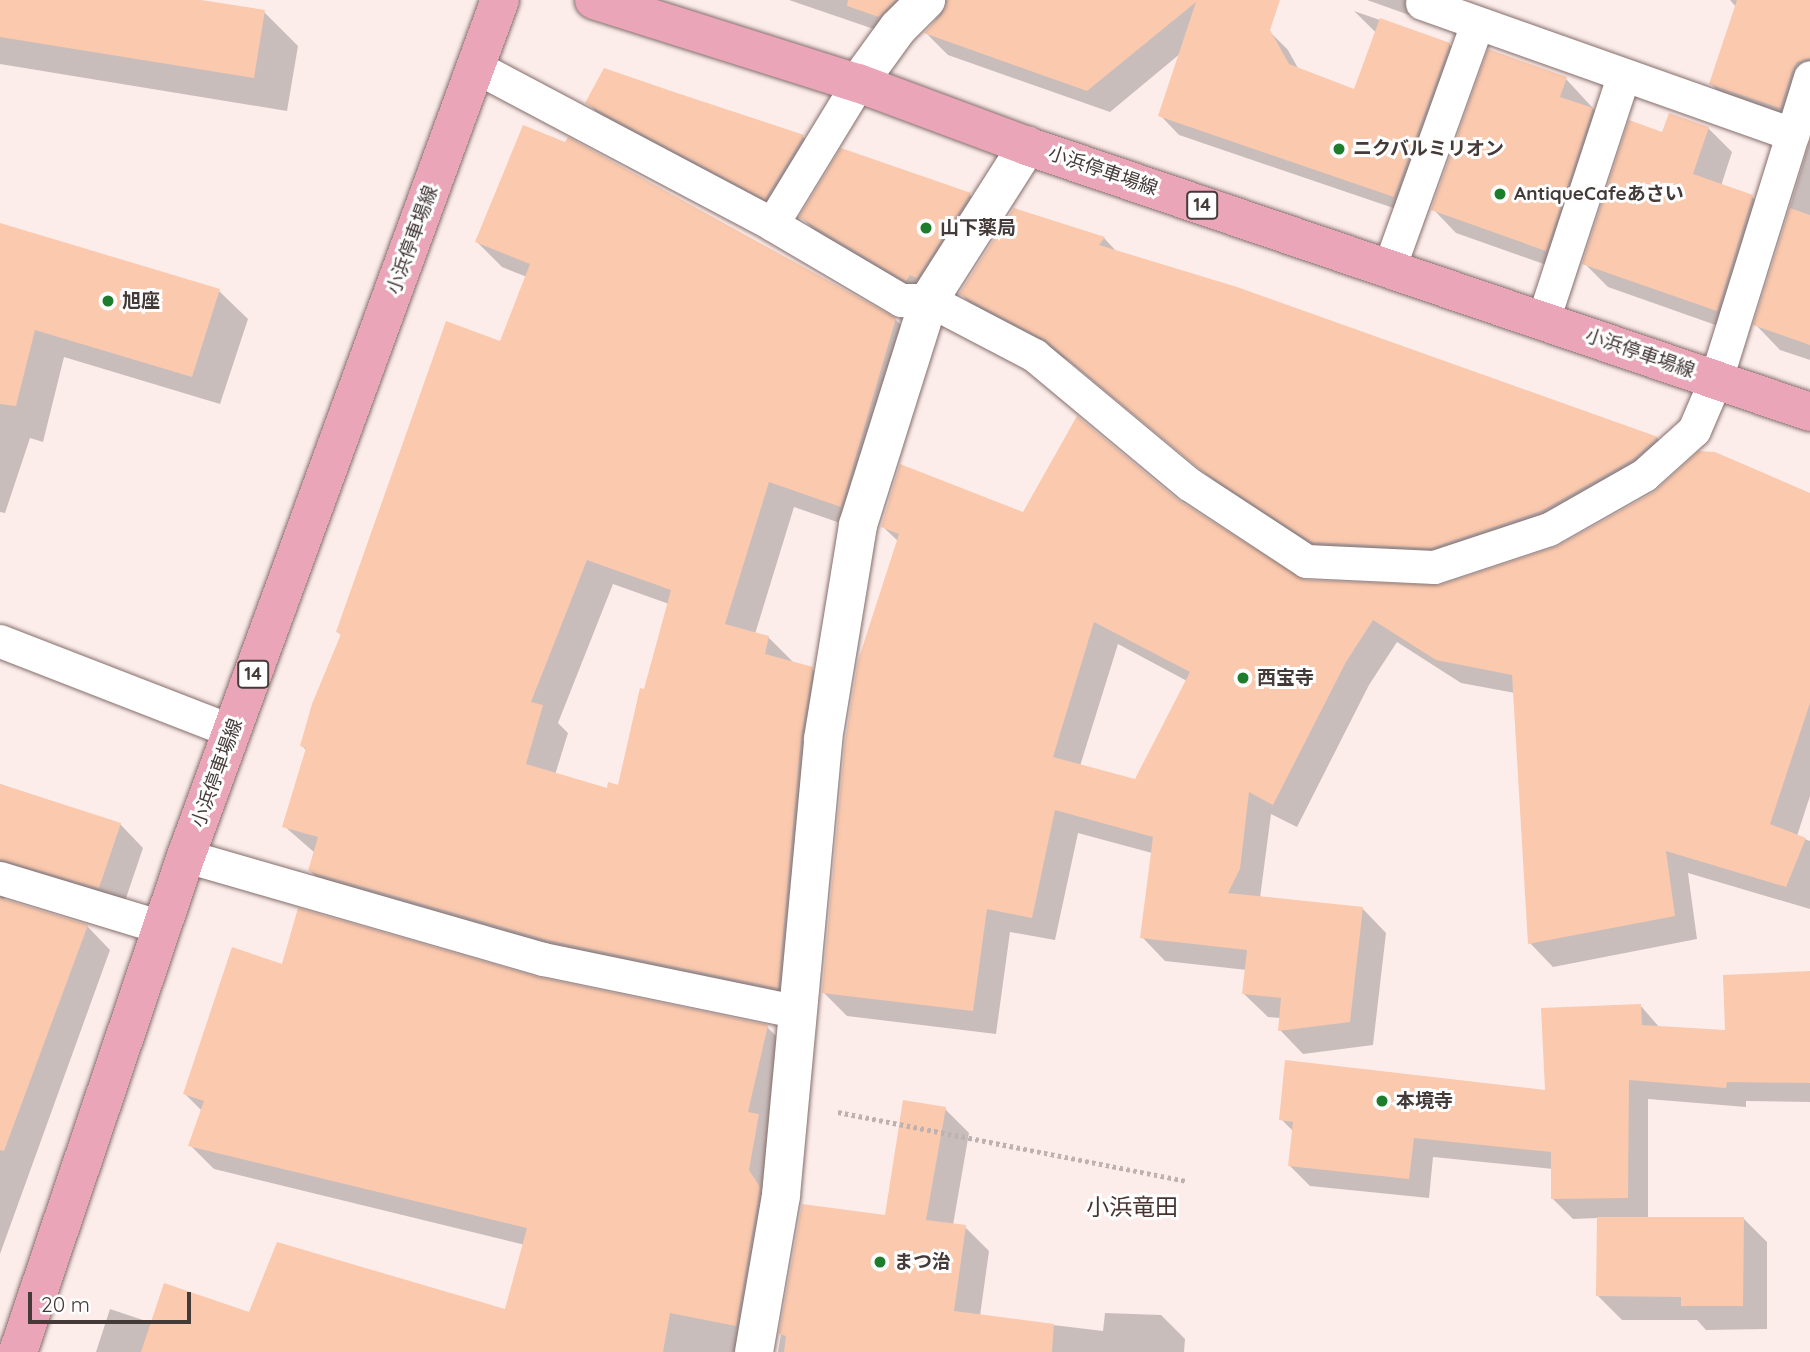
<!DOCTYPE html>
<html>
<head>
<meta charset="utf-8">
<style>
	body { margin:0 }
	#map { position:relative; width:1810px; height:1352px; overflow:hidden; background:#fcedeb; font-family:Quicksand,"Noto Sans JP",sans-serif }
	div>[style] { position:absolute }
	.shadow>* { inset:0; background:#0003 }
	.building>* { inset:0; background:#fac9ae }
	.path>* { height:4.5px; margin-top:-2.25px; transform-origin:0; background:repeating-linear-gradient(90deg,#beb1af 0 3.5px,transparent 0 7px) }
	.roads { filter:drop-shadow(0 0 2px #846e6b) drop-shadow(0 0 2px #846e6b) }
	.lane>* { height:33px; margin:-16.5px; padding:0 16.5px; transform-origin:16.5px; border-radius:16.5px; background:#fff }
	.street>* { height:38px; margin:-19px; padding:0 19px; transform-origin:19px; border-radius:19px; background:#fff }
	.primary>* { height:38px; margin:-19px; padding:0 19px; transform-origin:19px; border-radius:19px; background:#eaa5b9 }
	.dots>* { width:19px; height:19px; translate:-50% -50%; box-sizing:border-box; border:4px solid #fefefe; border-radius:50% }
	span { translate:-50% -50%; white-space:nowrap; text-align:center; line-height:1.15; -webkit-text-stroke:6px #fefefe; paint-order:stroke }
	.shield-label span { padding:2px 5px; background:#fefefe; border:2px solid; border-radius:5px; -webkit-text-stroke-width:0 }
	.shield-label { font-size:18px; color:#443a38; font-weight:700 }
	.poi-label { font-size:19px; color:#443a38; font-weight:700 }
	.left { translate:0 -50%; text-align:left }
	.street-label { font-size:19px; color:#443a38 }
	.quarter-label { font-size:23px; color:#473431 }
	.scale { position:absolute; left:28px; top:1292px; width:163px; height:32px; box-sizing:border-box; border:4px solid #443a38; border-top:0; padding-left:9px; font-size:21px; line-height:24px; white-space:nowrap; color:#443a38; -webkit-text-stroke:5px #fefefe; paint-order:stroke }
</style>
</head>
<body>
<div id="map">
	<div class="shadow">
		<div style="clip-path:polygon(0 0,190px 0,264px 12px,298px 46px,287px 111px,0 64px)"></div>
		<div style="clip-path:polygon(789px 0,1220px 0,1268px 30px,1288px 50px,1299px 70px,1355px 91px,1424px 80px,1354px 11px,1449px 44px,1468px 63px,1414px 215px,1179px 135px,1160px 115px,1181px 53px,1110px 112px,948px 55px,926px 33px,949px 2px,934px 6px,900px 38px)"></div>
		<div style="clip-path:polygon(1367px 0,1443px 0,1426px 21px)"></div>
		<div style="clip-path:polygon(1730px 0,1810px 0,1810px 120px,1736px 109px,1711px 84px,1736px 7px)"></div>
		<div style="clip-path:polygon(1489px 51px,1566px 79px,1616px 133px,1569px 273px,1456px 233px,1433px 209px)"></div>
		<div style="clip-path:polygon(588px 103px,803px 137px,826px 160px,789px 221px,611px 127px)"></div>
		<div style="clip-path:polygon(1708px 128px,1732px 152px,1721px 186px,1752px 197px,1776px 220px,1741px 334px,1608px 287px,1584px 263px,1663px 134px)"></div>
		<div style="clip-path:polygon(evenodd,568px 140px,895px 319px,921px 345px,866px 532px,794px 507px,755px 634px,768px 637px,794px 663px,812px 669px,837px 694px,803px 1012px,336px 896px,310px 871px,315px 853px,284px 826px,307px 751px,302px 746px,342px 636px,338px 632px,501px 343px,527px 277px,502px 267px,477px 242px,568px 140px,613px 584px,669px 604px,620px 787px,608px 790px,555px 775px,568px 733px,558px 723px,613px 584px)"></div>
		<div style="clip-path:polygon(1810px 140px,1810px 360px,1780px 350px,1755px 324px)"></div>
		<div style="clip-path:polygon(842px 150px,970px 195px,992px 217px,929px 302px,823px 239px,801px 217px)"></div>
		<div style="clip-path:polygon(0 225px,219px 291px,248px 319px,220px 404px,64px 357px,43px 442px,30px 438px,5px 513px,0 512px)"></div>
		<div style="clip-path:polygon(1104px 238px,1118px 253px,1236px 288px,1657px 438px,1678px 459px,1453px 568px,1335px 563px,1224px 489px,1069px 361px,982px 315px,961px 294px)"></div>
		<div style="clip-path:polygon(evenodd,1810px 494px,1810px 796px,1797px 836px,1810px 841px,1810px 909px,1688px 873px,1697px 939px,1553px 967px,1530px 943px,1515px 693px,1461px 683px,1397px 642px,1369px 685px,1297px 827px,1271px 814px,1260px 898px,1363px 909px,1386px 933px,1373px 1045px,1303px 1054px,1280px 1030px,1281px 1018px,1268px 1017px,1244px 994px,1247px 970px,1165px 961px,1142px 937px,1152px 853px,1078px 833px,1055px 940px,1010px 932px,996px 1034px,847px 1016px,823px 992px,899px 542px,883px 527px,1177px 501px,1305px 582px,1440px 587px,1810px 494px,1118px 644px,1187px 681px,1136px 781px,1080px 766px,1118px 644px)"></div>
		<div style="clip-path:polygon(0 784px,120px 824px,143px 848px,122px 910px,5px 896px,4px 901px,87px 926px,110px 950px,0 1254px)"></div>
		<div style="clip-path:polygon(283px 966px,537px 979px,767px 1027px,791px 1051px,759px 1352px,96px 1352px,110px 1309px,152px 1323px,250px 1314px,507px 1311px,525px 1245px,214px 1169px,190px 1145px,202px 1111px,185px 1094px)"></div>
		<div style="clip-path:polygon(1810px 973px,1810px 1102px,1746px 1101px,1746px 1107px,1648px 1099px,1648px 1219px,1743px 1218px,1767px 1242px,1767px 1329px,1706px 1330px,1697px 1320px,1622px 1320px,1598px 1296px,1598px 1218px,1573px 1219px,1553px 1199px,1553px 1169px,1433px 1157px,1429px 1198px,1310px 1186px,1290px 1166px,1294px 1132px,1281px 1119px,1547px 1092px,1640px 1005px,1660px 1028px,1727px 1032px)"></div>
		<div style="clip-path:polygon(945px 1109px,969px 1133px,953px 1225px,965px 1227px,989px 1251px,980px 1316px,1103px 1331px,1105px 1313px,1161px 1315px,1185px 1339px,1184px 1352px,778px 1352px,803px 1206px,886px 1217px)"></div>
	</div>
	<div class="building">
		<div style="clip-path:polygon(0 0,201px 0,265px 10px,254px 78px,0 37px)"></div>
		<div style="clip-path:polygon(848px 0,895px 0,879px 17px,847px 6px)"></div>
		<div style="clip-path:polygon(947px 0,1280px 0,1270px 30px,1289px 64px,1354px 89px,1380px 18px,1450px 43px,1394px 197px,1158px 116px,1196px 2px,1087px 91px,924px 33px,942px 15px)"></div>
		<div style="clip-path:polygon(1737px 0,1810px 0,1810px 58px,1797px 62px,1792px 71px,1780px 108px,1709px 84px)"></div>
		<div style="clip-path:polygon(1488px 49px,1567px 77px,1560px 97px,1593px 108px,1546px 251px,1431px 210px)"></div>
		<div style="clip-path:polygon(604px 68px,674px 92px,804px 135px,765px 199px,585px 103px)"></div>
		<div style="clip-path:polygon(1669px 113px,1709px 127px,1693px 174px,1753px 195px,1717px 311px,1582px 264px,1629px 120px,1662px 132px)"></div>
		<div style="clip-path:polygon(evenodd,523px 125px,565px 142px,568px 137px,896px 318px,841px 507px,769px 482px,725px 624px,769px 636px,765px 654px,813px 667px,801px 737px,778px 988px,548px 940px,308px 871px,318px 837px,282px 827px,306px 748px,300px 746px,312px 704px,341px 634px,336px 632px,446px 321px,500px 341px,530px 264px,475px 242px,523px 125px,587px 560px,671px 590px,644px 689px,640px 688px,618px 785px,608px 782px,607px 788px,526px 764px,543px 705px,531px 702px,587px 560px)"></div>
		<div style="clip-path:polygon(841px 148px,971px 193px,917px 278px,910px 275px,906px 281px,799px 217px)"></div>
		<div style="clip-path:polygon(1014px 208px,1105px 237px,1099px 245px,1237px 287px,1658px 437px,1633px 459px,1541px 511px,1431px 548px,1312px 542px,1200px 469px,1046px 340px,959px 294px)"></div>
		<div style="clip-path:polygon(1790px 208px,1810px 215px,1810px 345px,1753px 325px)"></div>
		<div style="clip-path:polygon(0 223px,220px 289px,192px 377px,35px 330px,16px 406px,0 404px)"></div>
		<div style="clip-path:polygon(evenodd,1077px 416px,1178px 500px,1305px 580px,1440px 585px,1558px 546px,1654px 492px,1699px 451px,1715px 452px,1810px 493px,1810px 703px,1770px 824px,1806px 838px,1786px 887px,1666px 851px,1675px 916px,1528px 944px,1512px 675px,1436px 660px,1373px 620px,1346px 662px,1273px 805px,1249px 792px,1240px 869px,1228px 893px,1363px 907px,1350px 1022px,1278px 1031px,1281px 998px,1242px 994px,1247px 950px,1140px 938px,1153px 837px,1055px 810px,1032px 918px,987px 909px,973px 1011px,822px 993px,845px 742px,858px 661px,899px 534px,881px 527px,900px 464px,1023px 512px,1077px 416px,1094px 622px,1190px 672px,1135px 779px,1053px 757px,1094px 622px)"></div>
		<div style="clip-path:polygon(0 784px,121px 823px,99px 888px,0 859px)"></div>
		<div style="clip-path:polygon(0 898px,88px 925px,4px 1151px,0 1150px)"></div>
		<div style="clip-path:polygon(298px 908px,538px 977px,768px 1025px,748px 1112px,759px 1114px,749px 1170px,760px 1187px,736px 1326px,670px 1313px,663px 1352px,141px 1352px,164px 1283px,249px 1312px,277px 1242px,505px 1309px,527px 1228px,188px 1146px,204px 1101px,183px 1094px,232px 947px,282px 964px)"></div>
		<div style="clip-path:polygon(1810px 971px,1810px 1083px,1727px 1082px,1726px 1088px,1629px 1080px,1628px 1198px,1551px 1199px,1551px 1152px,1414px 1138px,1409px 1179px,1288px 1166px,1293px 1122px,1279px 1120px,1285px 1060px,1545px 1090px,1541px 1008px,1641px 1004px,1642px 1025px,1725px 1030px,1723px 975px)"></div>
		<div style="clip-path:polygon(903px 1100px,946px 1107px,926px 1220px,966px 1225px,954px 1311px,1054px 1324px,1052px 1352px,784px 1352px,786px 1336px,779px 1334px,802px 1204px,885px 1215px)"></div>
		<div style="clip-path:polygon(1597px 1217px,1744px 1217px,1743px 1306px,1681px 1306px,1681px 1297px,1596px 1296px)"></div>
	</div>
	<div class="path">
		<div style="left:838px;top:1112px;width:356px;rotate:11.2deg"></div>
	</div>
	<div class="roads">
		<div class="lane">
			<div style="left:1422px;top:3px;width:393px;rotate:19.5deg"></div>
			<div style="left:476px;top:67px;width:335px;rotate:27.9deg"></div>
			<div style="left:772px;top:224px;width:150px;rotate:30.5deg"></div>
			<div style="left:901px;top:300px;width:28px"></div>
			<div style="left:929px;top:300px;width:119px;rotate:27.6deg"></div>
			<div style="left:1034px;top:355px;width:202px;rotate:39.8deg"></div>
			<div style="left:1189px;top:484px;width:140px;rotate:33.3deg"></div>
			<div style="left:1306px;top:561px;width:128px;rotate:2.7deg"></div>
			<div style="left:1434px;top:567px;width:121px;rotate:-18.3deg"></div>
			<div style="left:1549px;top:529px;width:109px;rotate:-29.6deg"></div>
			<div style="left:1644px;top:475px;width:67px;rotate:-42deg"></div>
			<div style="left:1694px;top:430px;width:56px;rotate:-66.7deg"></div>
			<div style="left:1716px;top:379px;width:316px;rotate:-72.7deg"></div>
			<div style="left:772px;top:224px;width:165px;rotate:-58.6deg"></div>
			<div style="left:1389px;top:268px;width:259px;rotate:-70.2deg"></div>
			<div style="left:1543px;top:320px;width:256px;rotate:-71.8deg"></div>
			<div style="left:0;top:641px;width:249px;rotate:21.2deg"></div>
			<div style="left:186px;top:856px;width:372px;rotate:16.1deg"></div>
			<div style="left:543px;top:959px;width:257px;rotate:11.7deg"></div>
			<div style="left:0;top:878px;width:168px;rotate:16.9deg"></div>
		</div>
		<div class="street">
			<div style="left:858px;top:83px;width:68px;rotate:-54deg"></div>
			<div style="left:898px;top:28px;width:40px;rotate:-45deg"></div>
			<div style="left:754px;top:1352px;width:159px;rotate:-80.2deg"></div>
			<div style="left:781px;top:1195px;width:458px;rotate:-84.7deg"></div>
			<div style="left:823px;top:739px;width:217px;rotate:-80.7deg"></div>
			<div style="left:858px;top:525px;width:236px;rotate:-72.5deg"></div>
			<div style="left:929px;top:300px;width:183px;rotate:-57.5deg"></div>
		</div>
		<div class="primary">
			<div style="left:594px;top:0;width:277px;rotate:17.5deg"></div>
			<div style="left:858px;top:83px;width:180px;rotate:20.4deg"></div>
			<div style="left:1027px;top:146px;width:827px;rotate:18.76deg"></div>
			<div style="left:18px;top:1352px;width:524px;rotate:-71.29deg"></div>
			<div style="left:186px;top:856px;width:912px;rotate:-69.86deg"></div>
		</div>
	</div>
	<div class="dots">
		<div style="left:1339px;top:149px;background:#1e7c2d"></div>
		<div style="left:1500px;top:194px;background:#1e7c2d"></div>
		<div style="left:926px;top:228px;background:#1e7c2d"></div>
		<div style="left:108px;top:301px;background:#1e7c2d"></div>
		<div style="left:1243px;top:678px;background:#1e7c2d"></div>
		<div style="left:1382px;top:1101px;background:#1e7c2d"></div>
		<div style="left:880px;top:1262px;background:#1e7c2d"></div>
	</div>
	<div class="shield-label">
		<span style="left:1202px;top:205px">14</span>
		<span style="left:253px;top:674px">14</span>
	</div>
	<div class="poi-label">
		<span class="left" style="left:1353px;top:149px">ニクバルミリオン</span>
		<span class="left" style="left:1514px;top:194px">AntiqueCafeあさい</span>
		<span class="left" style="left:940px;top:228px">山下薬局</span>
		<span class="left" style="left:122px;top:301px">旭座</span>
		<span class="left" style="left:1257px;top:678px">西宝寺</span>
		<span class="left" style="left:1396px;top:1101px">本境寺</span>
		<span class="left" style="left:894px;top:1262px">まつ治</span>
	</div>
	<div class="street-label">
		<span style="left:1103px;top:171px;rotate:19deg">小浜停車場線</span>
		<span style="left:412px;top:240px;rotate:-70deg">小浜停車場線</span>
		<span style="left:1640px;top:353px;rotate:19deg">小浜停車場線</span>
		<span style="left:217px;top:773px;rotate:-70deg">小浜停車場線</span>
	</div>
	<div class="quarter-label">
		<span style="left:1132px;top:1207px">小浜竜田</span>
	</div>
	<div class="scale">20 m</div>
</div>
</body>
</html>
